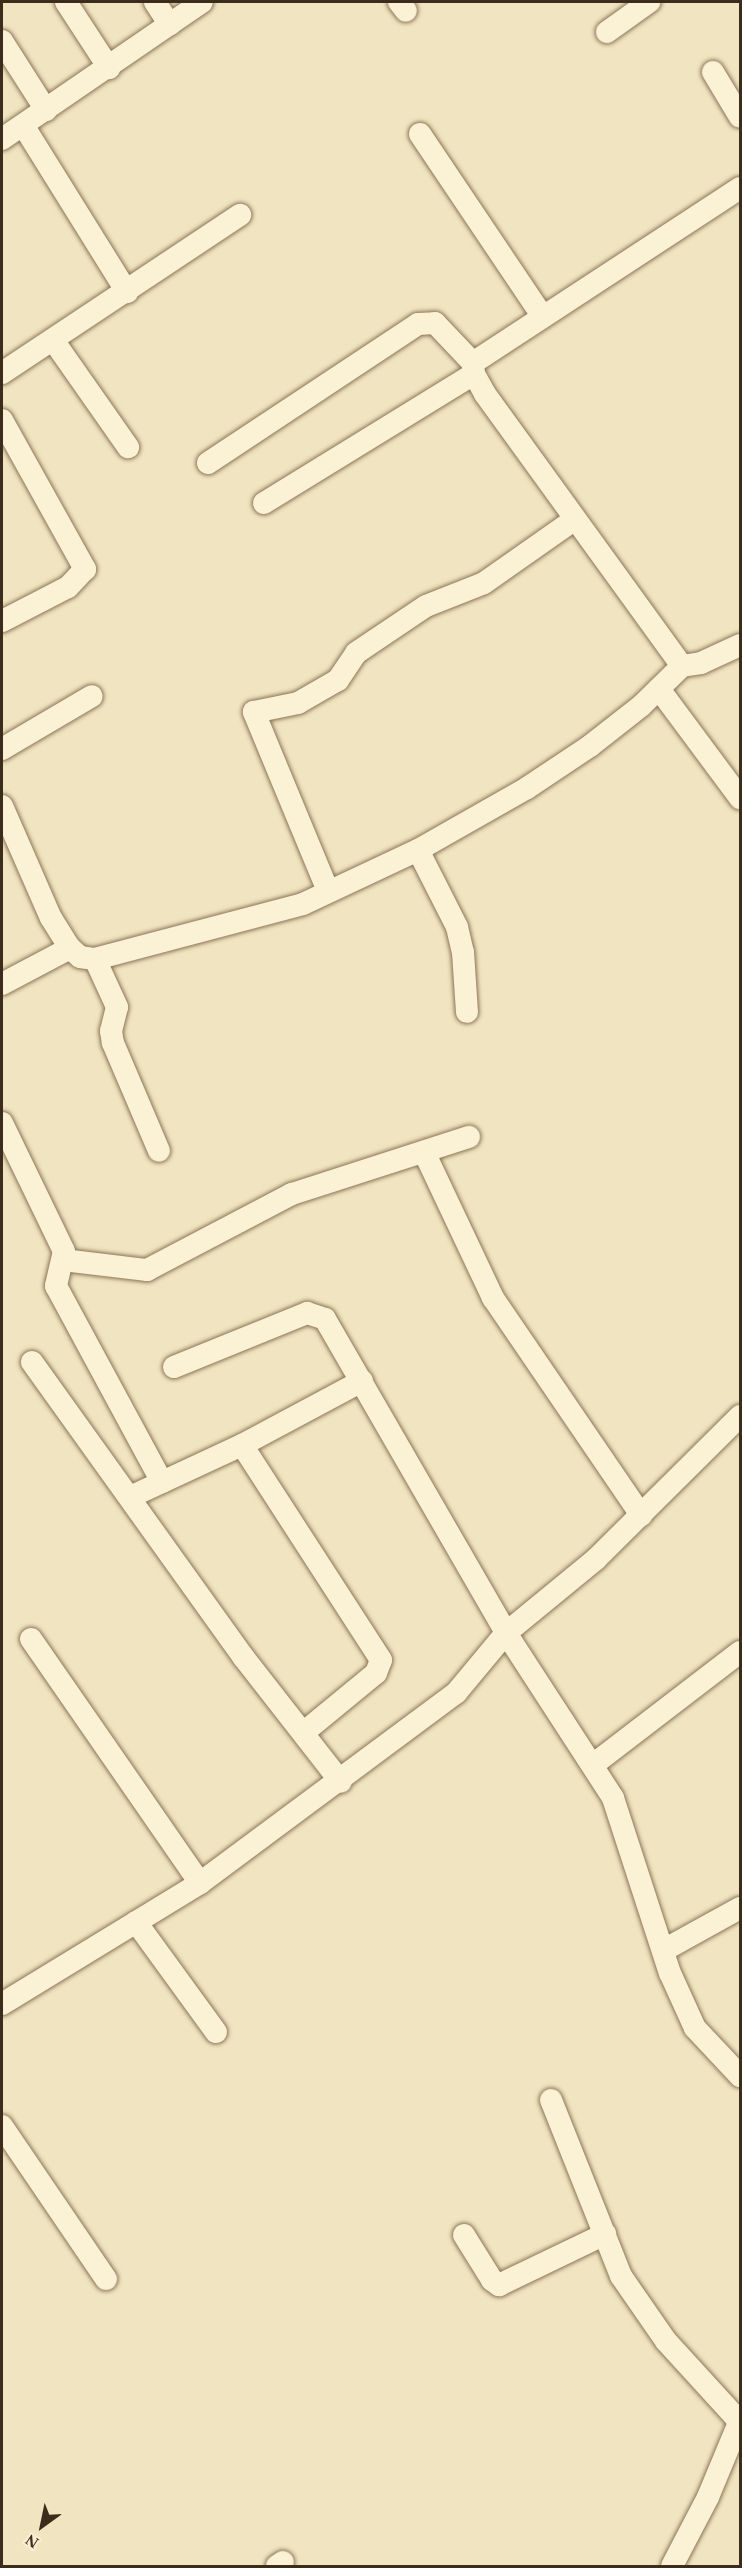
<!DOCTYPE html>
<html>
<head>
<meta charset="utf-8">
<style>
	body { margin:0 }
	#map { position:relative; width:742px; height:2568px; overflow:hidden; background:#f1e5c1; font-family:Georgia,serif }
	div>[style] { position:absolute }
	.roads { filter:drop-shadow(0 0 2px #8c7557) drop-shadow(0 0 2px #8c7557) }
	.minor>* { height:22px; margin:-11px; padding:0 11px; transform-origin:11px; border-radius:11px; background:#fbf1d5 }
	span { translate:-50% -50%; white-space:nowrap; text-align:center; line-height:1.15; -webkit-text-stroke:5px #f8eed1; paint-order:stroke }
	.frame { position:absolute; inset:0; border:3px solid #3b2c1c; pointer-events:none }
	.north { position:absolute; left:12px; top:2496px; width:60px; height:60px; -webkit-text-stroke:4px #f8eed1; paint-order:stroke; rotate:213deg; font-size:16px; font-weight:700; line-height:24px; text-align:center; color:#3b2c1c }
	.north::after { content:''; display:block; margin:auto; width:21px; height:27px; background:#3b2c1c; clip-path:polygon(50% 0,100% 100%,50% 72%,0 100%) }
</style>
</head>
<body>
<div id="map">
	<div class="roads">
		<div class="minor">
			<div style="left:66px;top:2px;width:79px;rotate:56.9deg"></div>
			<div style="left:155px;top:2px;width:27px;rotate:57deg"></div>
			<div style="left:399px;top:2px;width:11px;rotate:52deg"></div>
			<div style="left:607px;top:32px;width:52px;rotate:-35.5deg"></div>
			<div style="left:2px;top:41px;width:82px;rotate:57.5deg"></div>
			<div style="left:713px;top:72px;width:52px;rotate:59deg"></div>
			<div style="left:23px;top:125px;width:197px;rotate:58.1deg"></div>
			<div style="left:420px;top:134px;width:220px;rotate:56.1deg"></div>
			<div style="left:2px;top:139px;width:242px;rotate:-34.4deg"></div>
			<div style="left:740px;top:188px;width:319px;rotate:146.8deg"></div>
			<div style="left:473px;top:363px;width:11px;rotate:85deg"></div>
			<div style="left:474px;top:374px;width:23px;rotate:61deg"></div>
			<div style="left:485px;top:394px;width:336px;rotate:54.1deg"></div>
			<div style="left:682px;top:666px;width:19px;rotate:-9deg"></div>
			<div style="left:701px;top:663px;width:43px;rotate:-24.8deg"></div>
			<div style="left:53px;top:340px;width:131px;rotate:55deg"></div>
			<div style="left:2px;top:373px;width:286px;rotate:-33.6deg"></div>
			<div style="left:2px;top:420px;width:171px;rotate:60.9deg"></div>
			<div style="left:85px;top:569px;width:25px;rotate:133deg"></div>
			<div style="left:68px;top:587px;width:74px;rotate:152.7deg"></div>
			<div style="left:208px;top:463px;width:252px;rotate:-33.5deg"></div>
			<div style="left:418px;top:324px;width:17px;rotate:-3deg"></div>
			<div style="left:435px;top:323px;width:55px;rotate:46.5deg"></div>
			<div style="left:264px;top:503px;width:246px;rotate:-31.6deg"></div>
			<div style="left:659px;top:689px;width:136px;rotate:53.4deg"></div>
			<div style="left:2px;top:749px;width:104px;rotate:-30.5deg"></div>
			<div style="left:2px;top:806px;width:122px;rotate:66.4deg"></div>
			<div style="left:51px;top:918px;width:36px;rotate:58deg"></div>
			<div style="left:70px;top:948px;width:13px;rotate:42deg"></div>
			<div style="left:80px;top:957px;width:15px;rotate:8deg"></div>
			<div style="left:95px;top:959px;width:215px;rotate:-14.8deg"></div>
			<div style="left:303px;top:904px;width:127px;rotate:-25.2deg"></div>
			<div style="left:418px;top:850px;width:125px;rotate:-29.6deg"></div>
			<div style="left:527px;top:788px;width:76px;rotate:-33.7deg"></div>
			<div style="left:590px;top:746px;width:65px;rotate:-38.1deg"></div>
			<div style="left:641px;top:706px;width:57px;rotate:-44.3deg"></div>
			<div style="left:418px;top:850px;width:86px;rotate:63.1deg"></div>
			<div style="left:457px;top:927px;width:26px;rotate:77deg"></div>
			<div style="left:463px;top:952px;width:60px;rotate:86.2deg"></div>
			<div style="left:328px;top:891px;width:194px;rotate:-112.5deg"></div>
			<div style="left:254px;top:712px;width:45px;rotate:-11.6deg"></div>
			<div style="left:298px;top:703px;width:46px;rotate:-29.9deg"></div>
			<div style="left:338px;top:680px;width:32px;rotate:-56deg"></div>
			<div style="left:356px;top:653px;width:84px;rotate:-33.9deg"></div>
			<div style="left:426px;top:606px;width:62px;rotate:-21.6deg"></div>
			<div style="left:484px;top:583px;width:111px;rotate:-35.1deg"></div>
			<div style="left:95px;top:959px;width:53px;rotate:65.4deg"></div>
			<div style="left:117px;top:1007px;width:25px;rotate:104deg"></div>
			<div style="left:111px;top:1031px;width:12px;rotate:81deg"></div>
			<div style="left:113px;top:1043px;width:117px;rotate:66.9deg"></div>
			<div style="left:2px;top:984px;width:77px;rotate:-27.9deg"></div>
			<div style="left:2px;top:1123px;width:142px;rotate:64.2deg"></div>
			<div style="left:64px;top:1251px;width:36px;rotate:103deg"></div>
			<div style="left:56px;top:1286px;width:223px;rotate:61.6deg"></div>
			<div style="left:425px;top:1154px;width:159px;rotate:64.7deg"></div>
			<div style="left:493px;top:1298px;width:263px;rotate:55.7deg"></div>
			<div style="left:63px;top:1260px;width:85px;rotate:6.8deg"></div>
			<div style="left:147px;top:1270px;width:164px;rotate:-27.7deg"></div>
			<div style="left:292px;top:1194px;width:186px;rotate:-17.9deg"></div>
			<div style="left:32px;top:1362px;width:364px;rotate:54.4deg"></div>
			<div style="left:244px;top:1658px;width:157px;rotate:52deg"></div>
			<div style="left:174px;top:1367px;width:144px;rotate:-22.1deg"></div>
			<div style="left:307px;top:1313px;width:19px;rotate:18deg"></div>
			<div style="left:325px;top:1319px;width:362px;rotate:60deg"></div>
			<div style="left:506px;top:1633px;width:197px;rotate:57deg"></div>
			<div style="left:613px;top:1798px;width:184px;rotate:72deg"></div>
			<div style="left:670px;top:1973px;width:60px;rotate:65.6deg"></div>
			<div style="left:695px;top:2028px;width:66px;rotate:46.8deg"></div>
			<div style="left:242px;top:1445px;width:256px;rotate:57.1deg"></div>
			<div style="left:381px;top:1660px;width:14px;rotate:111deg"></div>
			<div style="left:376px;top:1673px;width:94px;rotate:140.6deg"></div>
			<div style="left:130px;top:1497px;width:123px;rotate:-24.9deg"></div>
			<div style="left:242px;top:1445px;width:136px;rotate:-28.1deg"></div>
			<div style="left:31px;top:1639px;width:297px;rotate:55.3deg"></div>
			<div style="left:594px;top:1764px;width:184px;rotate:-37.5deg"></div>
			<div style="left:136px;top:1922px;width:136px;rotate:54deg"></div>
			<div style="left:664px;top:1950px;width:87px;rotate:-28.9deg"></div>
			<div style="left:2px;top:2004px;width:232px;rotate:-31.4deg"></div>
			<div style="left:200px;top:1883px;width:319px;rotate:-36.6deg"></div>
			<div style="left:456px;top:1693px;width:78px;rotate:-50.2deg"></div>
			<div style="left:506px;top:1633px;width:117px;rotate:-39.4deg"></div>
			<div style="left:596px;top:1559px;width:203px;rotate:-44.8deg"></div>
			<div style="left:551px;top:2100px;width:189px;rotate:68.3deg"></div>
			<div style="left:621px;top:2276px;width:79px;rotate:55.3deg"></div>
			<div style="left:666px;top:2341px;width:110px;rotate:47.6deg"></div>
			<div style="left:2px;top:2126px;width:185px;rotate:55.8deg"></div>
			<div style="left:464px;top:2235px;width:53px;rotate:58.1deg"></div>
			<div style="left:492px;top:2280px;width:9px;rotate:36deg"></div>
			<div style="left:499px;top:2285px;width:118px;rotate:-25.7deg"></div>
			<div style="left:277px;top:2566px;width:7px;rotate:-34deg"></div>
			<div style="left:672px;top:2566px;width:78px;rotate:-62.4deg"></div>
			<div style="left:708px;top:2497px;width:83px;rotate:-67.4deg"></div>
		</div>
	</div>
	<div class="frame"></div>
	<div class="north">N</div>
</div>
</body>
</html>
